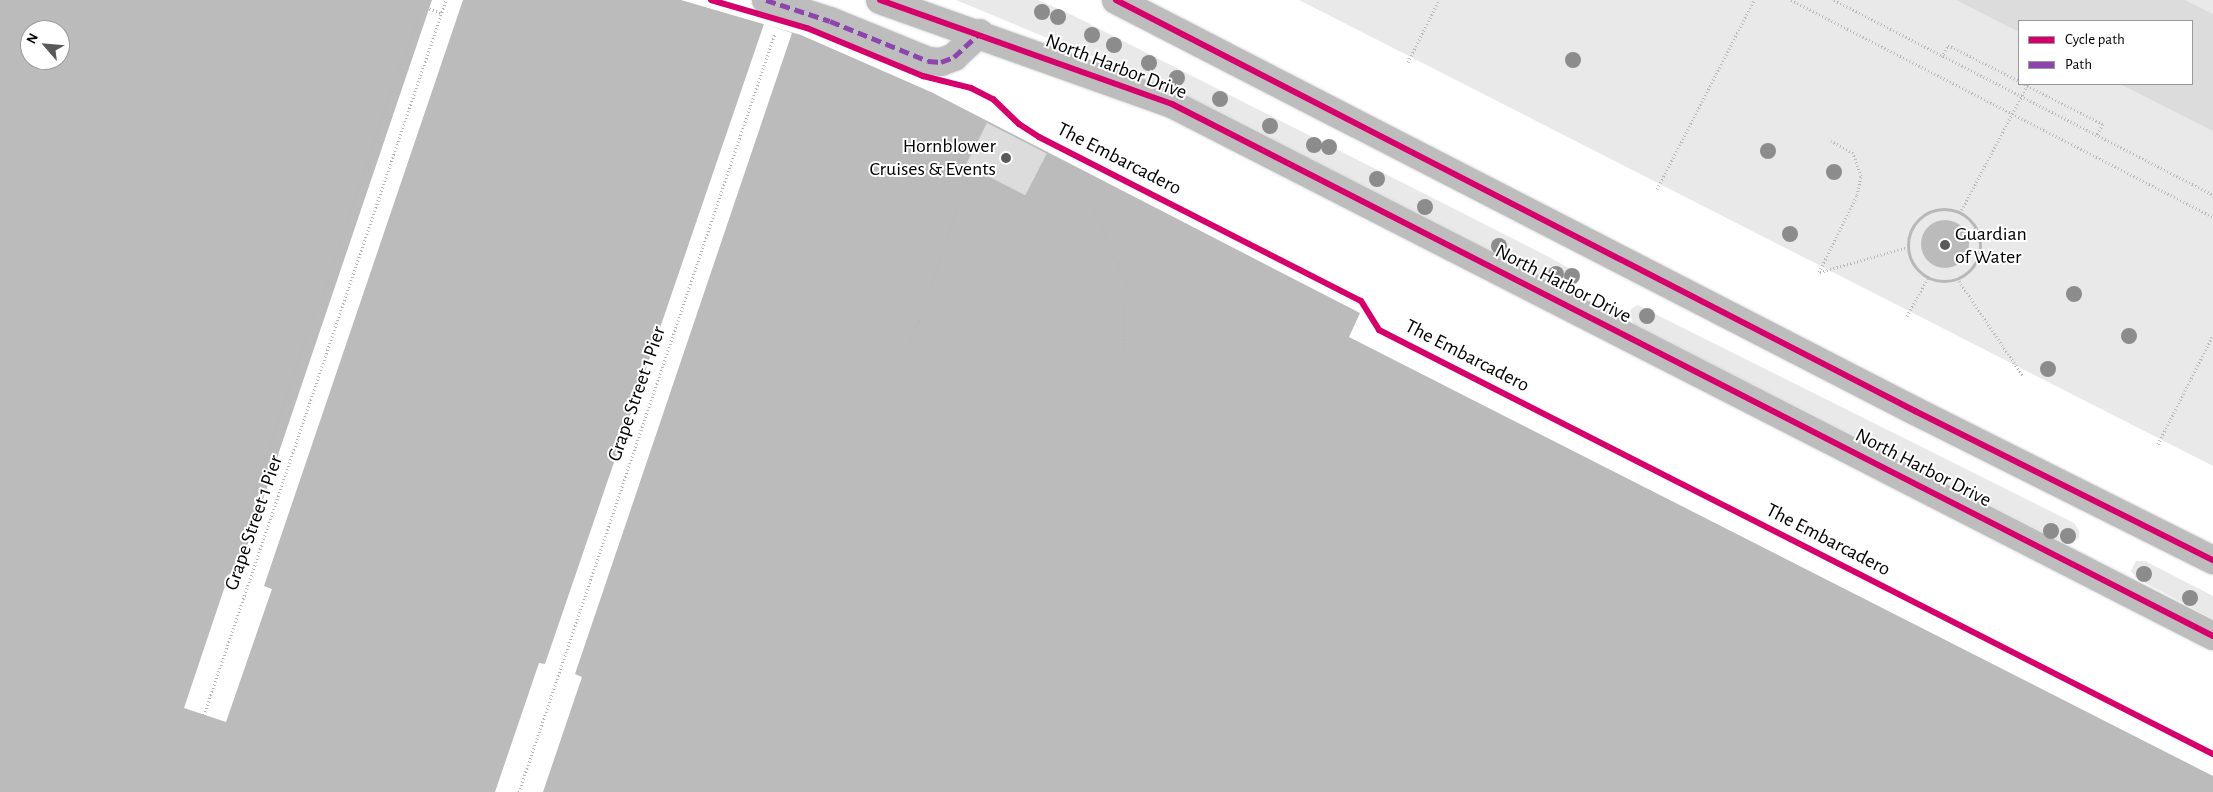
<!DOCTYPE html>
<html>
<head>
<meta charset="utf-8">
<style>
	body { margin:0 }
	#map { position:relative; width:2213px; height:792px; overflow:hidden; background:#fff; font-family:"Alegreya Sans",sans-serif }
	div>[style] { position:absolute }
	.green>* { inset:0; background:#e9e9e9 }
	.water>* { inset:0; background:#bbb }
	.round { border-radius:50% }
	.pier>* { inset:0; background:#fff }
	.building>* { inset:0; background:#dcdcdc; transform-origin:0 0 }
	.path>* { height:3px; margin-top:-1.5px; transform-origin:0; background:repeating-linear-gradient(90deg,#b8b8b8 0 1px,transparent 0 3.5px) }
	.path>.ring { margin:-1.5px; padding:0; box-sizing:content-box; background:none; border:3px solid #b8b8b8; border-radius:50% }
	.roads { filter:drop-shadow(0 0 1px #dbdbdb) drop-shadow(0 0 1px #dbdbdb) }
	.street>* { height:28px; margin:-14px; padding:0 14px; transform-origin:14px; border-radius:14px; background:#bdbdbd }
	.primary>* { height:28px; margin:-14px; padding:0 14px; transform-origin:14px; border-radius:14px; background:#bdbdbd }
	.quiet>* { height:5px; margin-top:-2.5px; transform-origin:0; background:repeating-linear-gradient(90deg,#8e44ad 0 10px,transparent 0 15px) }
	.cycleway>* { height:6px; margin:-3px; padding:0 3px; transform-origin:3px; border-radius:3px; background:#d6006c }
	.trees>* { width:16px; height:16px; margin:-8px; border-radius:50%; background:#8c8c8c }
	.dots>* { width:14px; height:14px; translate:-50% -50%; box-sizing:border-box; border:2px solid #fff; border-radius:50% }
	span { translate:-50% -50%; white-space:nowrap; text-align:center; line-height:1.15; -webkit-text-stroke:4px #fff; paint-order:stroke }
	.street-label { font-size:20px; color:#000 }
	.poi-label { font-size:20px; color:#000 }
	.right { translate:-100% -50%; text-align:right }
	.left { translate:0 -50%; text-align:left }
	.legend { position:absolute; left:2018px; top:20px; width:175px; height:65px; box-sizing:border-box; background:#fff; border:1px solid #999; margin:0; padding:6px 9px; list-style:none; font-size:15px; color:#000 }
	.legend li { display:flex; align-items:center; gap:10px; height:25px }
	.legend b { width:25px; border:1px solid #999 }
	.north { position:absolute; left:20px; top:20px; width:50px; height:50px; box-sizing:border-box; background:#fff; border:1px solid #999; border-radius:50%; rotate:297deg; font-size:14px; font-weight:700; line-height:20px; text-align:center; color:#000 }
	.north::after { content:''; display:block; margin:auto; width:18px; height:22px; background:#595959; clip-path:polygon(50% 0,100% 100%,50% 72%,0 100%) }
</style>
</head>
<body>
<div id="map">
	<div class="green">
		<div style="clip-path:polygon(956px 0,1038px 0,1072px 15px,1547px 256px,1578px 273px,1577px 284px,1566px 287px,1542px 277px,1168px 88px)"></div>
		<div style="clip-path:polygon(evenodd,1299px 0,2213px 0,2213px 466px,1299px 0,2019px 21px,2192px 21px,2192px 84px,2019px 84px,2019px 21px)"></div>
		<div style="clip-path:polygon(1637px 305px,2074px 523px,2079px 531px,2079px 538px,2073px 542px,2064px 543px,1641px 328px,1633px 323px,1630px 315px,1631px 309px)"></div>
		<div style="clip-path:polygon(2136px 561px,2145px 561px,2213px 596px,2213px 619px,2136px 578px,2131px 571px)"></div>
	</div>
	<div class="water">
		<div style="clip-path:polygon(evenodd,0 0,681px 0,801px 35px,931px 92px,1360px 313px,1349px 337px,2213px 776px,2213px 792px,0 792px,0 0,30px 30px,60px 30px,60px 60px,30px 60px,30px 30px)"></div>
		<div class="round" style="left:1921px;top:220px;width:48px;height:48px"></div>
	</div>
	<div class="pier">
		<div style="clip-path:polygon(432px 0,463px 0,264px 586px,272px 589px,226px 722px,184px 708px,229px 574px,237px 576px)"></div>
		<div style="clip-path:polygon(764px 24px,792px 33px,575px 674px,582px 677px,543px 792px,495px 792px,539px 663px,545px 664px)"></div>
	</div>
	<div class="building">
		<div style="clip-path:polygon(1956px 0,2185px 0,2213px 14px,2213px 131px,2120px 84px,2192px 84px,2192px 21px,2019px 21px,2019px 32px)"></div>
		<div style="left:987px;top:123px;width:67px;height:47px;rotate:27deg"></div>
	</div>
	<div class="path">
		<div style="left:1791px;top:0;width:475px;rotate:27.2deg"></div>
		<div style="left:1834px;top:0;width:426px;rotate:27.2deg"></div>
		<div style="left:411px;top:39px;width:35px;rotate:-70deg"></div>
		<div style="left:423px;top:6px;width:19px;rotate:21deg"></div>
		<div style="left:1942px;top:57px;width:13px;rotate:-63deg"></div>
		<div style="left:1948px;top:45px;width:80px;rotate:26.9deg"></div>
		<div style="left:1408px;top:62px;width:69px;rotate:-63.4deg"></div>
		<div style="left:2024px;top:84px;width:89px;rotate:26.9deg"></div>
		<div style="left:2103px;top:124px;width:14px;rotate:120deg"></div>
		<div style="left:1657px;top:189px;width:212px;rotate:-62.8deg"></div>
		<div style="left:1087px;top:202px;width:6px;rotate:31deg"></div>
		<div style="left:1092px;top:205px;width:85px;rotate:66.4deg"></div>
		<div style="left:1126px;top:283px;width:73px;rotate:92.4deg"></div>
		<div class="ring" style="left:1908px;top:209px;width:69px;height:69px"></div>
		<div style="left:1960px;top:213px;width:146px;rotate:-62.2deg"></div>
		<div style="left:1819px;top:272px;width:86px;rotate:-63.7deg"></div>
		<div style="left:1857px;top:195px;width:19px;rotate:-78deg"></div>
		<div style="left:1861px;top:176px;width:24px;rotate:-109deg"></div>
		<div style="left:1853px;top:153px;width:25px;rotate:-151deg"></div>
		<div style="left:1820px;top:272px;width:91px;rotate:-15.9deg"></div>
		<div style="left:1957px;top:278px;width:118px;rotate:56deg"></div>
		<div style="left:1907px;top:316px;width:43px;rotate:-61.1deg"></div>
		<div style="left:909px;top:347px;width:187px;rotate:-70.6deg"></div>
		<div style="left:2158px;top:444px;width:122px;rotate:-63.2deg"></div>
		<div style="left:231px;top:558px;width:550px;rotate:-71deg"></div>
		<div style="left:204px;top:715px;width:755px;rotate:-71.3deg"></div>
		<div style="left:519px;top:792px;width:801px;rotate:-71.36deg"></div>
	</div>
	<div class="roads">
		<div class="street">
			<div style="left:766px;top:0;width:67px;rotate:18.2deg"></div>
			<div style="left:830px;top:21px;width:106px;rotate:22.2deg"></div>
			<div style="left:928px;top:61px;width:13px;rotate:4deg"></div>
			<div style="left:941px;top:62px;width:14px;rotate:-21deg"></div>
			<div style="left:954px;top:57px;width:35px;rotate:-43deg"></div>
		</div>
		<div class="primary">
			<div style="left:880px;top:0;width:310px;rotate:19.6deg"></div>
			<div style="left:1172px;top:104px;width:1169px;rotate:27.07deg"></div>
			<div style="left:1116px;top:0;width:899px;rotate:27.22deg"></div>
			<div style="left:1915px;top:411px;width:333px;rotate:26.6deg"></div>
		</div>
	</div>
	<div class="quiet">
		<div style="left:766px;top:0;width:67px;rotate:18.2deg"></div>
		<div style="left:830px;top:21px;width:106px;rotate:22.2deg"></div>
		<div style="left:928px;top:61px;width:13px;rotate:4deg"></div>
		<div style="left:941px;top:62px;width:14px;rotate:-21deg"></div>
		<div style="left:954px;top:57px;width:35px;rotate:-43deg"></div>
	</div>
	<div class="cycleway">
		<div style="left:711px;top:0;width:100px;rotate:16.3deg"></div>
		<div style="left:807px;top:28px;width:126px;rotate:22.5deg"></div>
		<div style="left:923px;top:76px;width:49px;rotate:14deg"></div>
		<div style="left:971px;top:88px;width:25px;rotate:27deg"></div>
		<div style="left:993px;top:99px;width:36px;rotate:44deg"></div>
		<div style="left:1019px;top:124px;width:24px;rotate:33deg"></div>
		<div style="left:1039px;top:137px;width:361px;rotate:27deg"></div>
		<div style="left:1361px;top:301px;width:34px;rotate:58deg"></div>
		<div style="left:1379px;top:330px;width:936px;rotate:26.95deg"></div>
		<div style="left:880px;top:0;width:310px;rotate:19.6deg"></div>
		<div style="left:1172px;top:104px;width:1169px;rotate:27.07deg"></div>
		<div style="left:1116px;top:0;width:899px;rotate:27.22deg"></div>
		<div style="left:1915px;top:411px;width:333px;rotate:26.6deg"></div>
	</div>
	<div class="trees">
		<div style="left:1042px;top:12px"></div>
		<div style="left:1058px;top:17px"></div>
		<div style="left:1092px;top:35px"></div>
		<div style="left:1114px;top:45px"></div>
		<div style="left:1573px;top:60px"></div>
		<div style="left:1149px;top:63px"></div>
		<div style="left:1177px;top:78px"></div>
		<div style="left:1220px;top:99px"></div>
		<div style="left:1270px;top:126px"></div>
		<div style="left:1314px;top:145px"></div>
		<div style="left:1329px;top:147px"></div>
		<div style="left:1768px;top:151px"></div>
		<div style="left:1834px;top:172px"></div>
		<div style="left:1377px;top:179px"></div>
		<div style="left:1425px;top:207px"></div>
		<div style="left:1790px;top:234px"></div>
		<div style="left:1499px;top:246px"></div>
		<div style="left:1556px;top:274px"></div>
		<div style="left:1572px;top:276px"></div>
		<div style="left:2074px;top:294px"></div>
		<div style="left:1647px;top:316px"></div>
		<div style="left:2129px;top:336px"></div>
		<div style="left:2048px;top:369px"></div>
		<div style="left:2051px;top:531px"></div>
		<div style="left:2068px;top:536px"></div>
		<div style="left:2144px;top:574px"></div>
		<div style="left:2190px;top:598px"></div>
	</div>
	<div class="dots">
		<div style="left:1006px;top:158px;background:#595959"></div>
		<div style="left:1945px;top:245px;background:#595959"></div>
	</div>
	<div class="street-label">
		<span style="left:1116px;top:67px;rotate:21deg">North Harbor Drive</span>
		<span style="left:1119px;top:159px;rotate:27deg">The Embarcadero</span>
		<span style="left:1563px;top:284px;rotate:27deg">North Harbor Drive</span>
		<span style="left:1467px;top:356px;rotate:27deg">The Embarcadero</span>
		<span style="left:637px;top:394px;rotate:-71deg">Grape Street 1 Pier</span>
		<span style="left:1923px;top:468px;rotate:27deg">North Harbor Drive</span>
		<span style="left:254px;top:523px;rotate:-71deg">Grape Street 1 Pier</span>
		<span style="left:1828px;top:540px;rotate:27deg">The Embarcadero</span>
	</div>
	<div class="poi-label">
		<span class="right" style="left:996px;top:158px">Hornblower<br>Cruises &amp; Events</span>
		<span class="left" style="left:1955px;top:246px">Guardian<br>of Water</span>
	</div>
	<ul class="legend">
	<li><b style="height:6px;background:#d6006c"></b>Cycle path</li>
	<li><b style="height:6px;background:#8e44ad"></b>Path</li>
	</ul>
	<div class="north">N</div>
</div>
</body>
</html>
